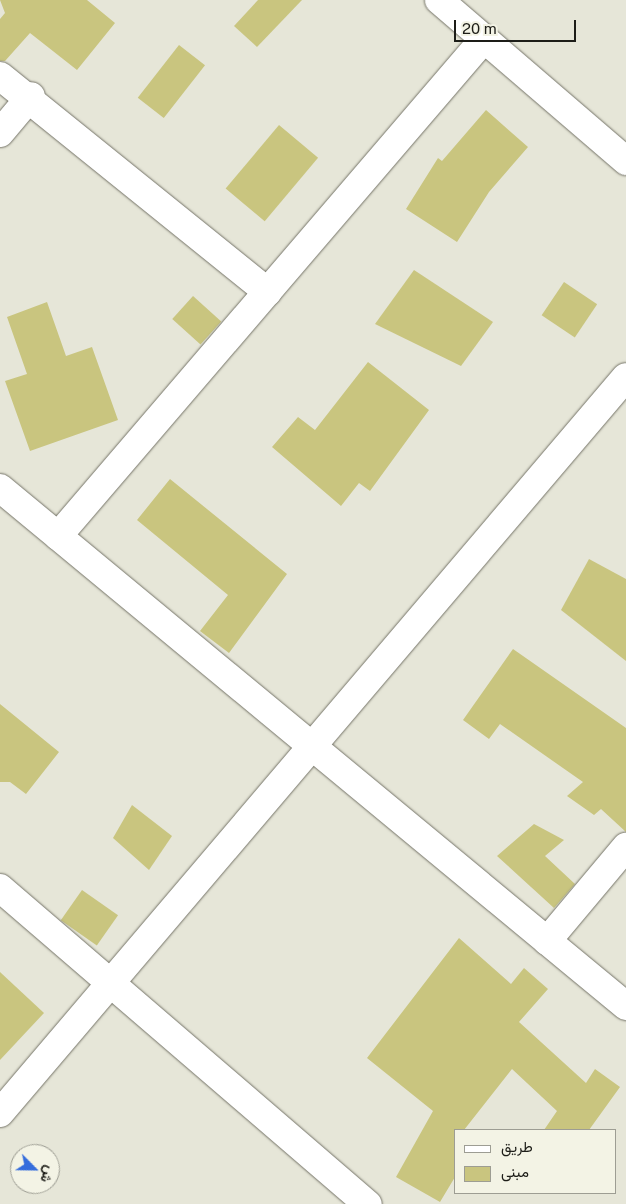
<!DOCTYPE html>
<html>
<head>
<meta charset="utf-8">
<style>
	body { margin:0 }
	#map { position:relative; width:626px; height:1204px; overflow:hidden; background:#e6e6d8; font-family:"Public Sans",Vazirmatn,sans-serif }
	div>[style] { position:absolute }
	.building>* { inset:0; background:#c9c57f; transform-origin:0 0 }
	.roads { filter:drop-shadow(0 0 1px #757468) drop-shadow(0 0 1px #757468) }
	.street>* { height:28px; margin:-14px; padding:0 14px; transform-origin:14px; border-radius:14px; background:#fff }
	span { translate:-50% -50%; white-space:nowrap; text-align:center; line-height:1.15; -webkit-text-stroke:5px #f3f3e5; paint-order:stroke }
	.legend { position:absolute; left:454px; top:1129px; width:162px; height:65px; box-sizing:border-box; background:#f3f3e5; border:1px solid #9d9d93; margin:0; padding:6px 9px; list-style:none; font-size:15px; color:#1d1d18 }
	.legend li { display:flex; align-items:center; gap:10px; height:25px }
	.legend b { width:25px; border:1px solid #9d9d93 }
	.north { position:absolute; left:10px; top:1144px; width:50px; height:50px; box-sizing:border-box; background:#f3f3e5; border:1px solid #9d9d93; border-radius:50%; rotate:113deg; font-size:14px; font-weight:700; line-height:20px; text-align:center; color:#1d1d18 }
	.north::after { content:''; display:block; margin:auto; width:18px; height:22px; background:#356ddc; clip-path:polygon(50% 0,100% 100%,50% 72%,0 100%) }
	.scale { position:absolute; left:454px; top:20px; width:122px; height:22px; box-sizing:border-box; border:2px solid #1d1d18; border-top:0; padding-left:6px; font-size:15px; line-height:18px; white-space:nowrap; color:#1d1d18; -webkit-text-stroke:4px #f3f3e5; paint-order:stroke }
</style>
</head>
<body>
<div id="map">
	<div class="building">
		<div style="clip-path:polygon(0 0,87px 0,115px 23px,77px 70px,30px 33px,5px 61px,0 61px,0 19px,5px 13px)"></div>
		<div style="clip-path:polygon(258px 0,302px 0,257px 47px,234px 26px)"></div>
		<div style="left:179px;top:45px;width:33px;height:67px;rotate:38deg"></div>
		<div style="clip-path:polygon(486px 110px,528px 147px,489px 192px,457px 242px,406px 209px,438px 158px,442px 161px)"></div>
		<div style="left:279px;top:125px;width:51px;height:83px;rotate:40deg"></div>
		<div style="clip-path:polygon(414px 270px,493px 322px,461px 366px,375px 324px)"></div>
		<div style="left:564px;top:282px;width:40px;height:40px;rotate:34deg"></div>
		<div style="left:193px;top:296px;width:38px;height:31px;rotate:42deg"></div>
		<div style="clip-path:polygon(47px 302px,66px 356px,92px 347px,118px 420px,30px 451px,5px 381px,27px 374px,7px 317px)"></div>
		<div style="clip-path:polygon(368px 362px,429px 410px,370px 491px,359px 483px,341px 506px,272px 447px,298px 417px,315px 430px)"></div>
		<div style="clip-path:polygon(170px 479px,287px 574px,229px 653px,200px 631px,228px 595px,137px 520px)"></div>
		<div style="clip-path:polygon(589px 559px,626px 579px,626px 661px,561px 610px)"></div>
		<div style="clip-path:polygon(513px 649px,626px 728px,626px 832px,601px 809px,594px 815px,567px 796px,583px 782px,500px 724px,489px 739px,463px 720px)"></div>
		<div style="clip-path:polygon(0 704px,59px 752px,26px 794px,10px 782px,0 782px)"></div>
		<div style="clip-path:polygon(132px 805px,172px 836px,149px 870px,113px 838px)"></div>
		<div style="clip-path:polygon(534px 824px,564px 840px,545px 856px,575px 884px,554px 908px,497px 856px)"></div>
		<div style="left:82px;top:890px;width:44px;height:37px;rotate:35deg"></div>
		<div style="clip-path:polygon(459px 938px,511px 984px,524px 968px,548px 989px,519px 1022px,586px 1083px,595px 1069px,620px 1087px,589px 1130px,544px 1130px,557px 1111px,512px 1069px,464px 1130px,455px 1130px,455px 1177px,440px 1202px,396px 1177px,433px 1111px,367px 1058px)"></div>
		<div style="clip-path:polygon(0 972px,44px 1013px,0 1060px)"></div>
	</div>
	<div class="roads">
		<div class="street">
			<div style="left:439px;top:0;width:247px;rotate:40.7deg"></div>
			<div style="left:0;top:76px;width:344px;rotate:38.9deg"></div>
			<div style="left:0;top:133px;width:48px;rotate:-50deg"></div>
			<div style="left:0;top:488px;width:813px;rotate:39.61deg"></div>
			<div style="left:58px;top:536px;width:655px;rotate:-49.4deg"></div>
			<div style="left:0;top:888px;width:485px;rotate:40.7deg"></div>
			<div style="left:547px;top:941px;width:123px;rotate:-50deg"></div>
			<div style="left:0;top:1113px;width:966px;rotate:-49.62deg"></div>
		</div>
	</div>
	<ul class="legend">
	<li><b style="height:6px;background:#fff"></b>طريق</li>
	<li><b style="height:14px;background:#c9c57f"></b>مبنى</li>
	</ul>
	<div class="north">ش</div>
	<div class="scale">20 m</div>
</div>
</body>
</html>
